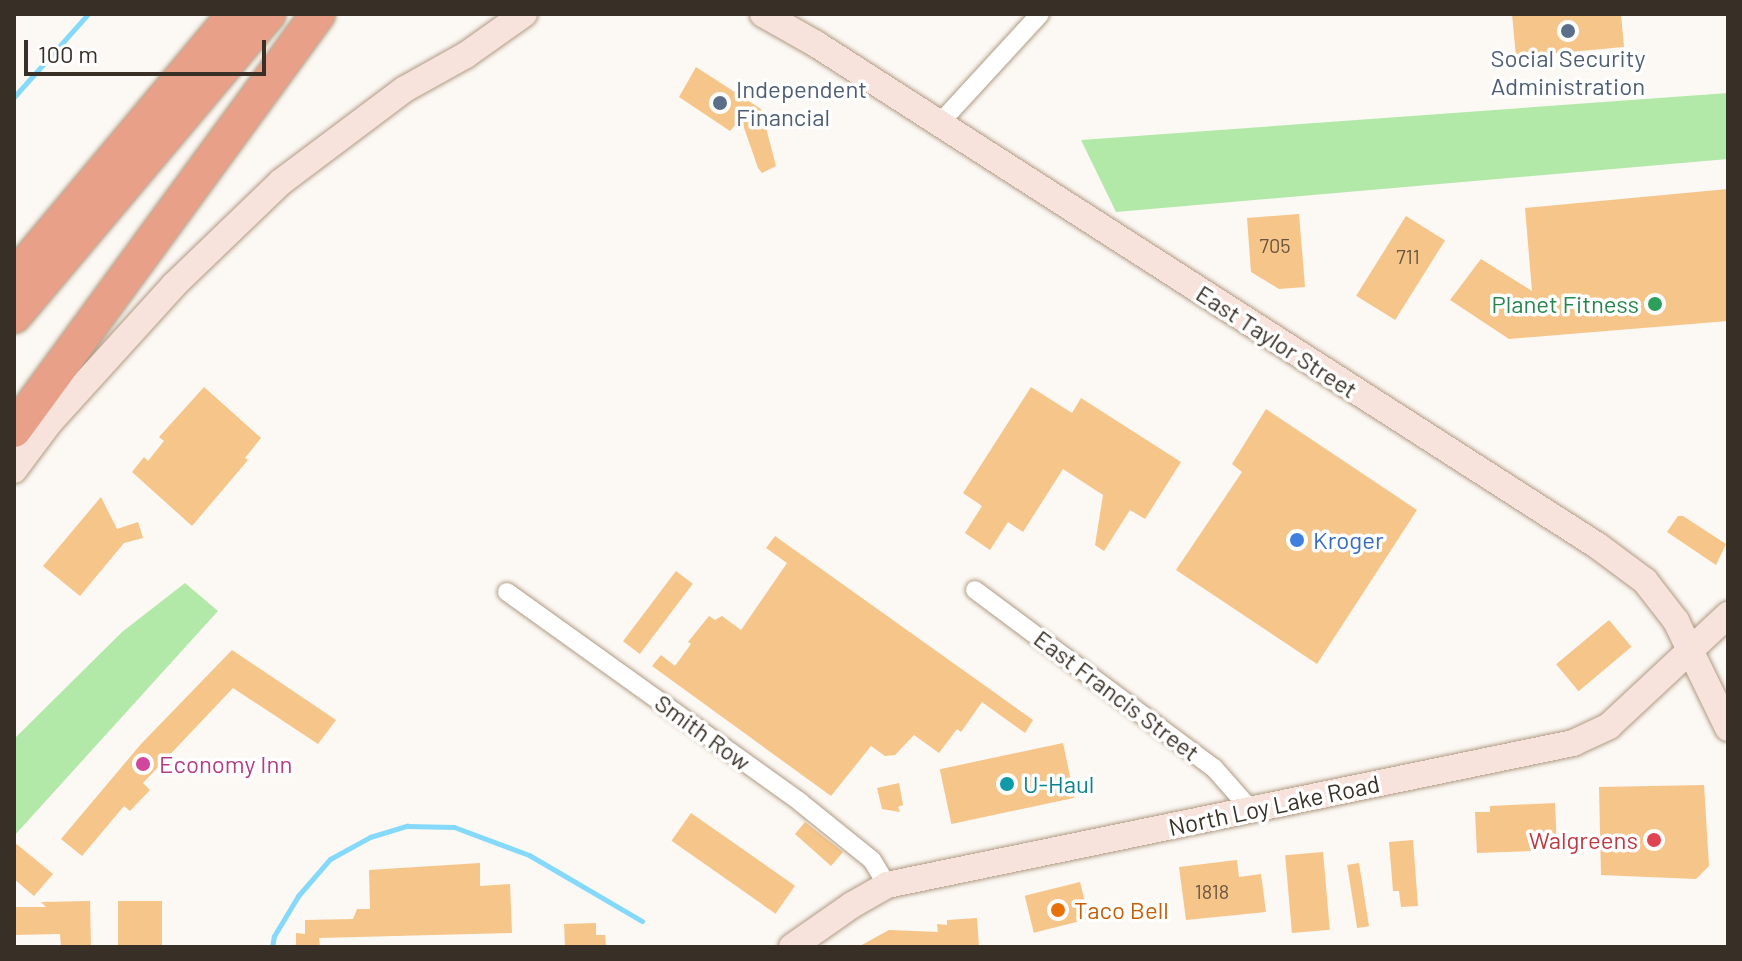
<!DOCTYPE html>
<html>
<head>
<meta charset="utf-8">
<style>
	body { margin:0 }
	#map { position:relative; width:1742px; height:961px; overflow:hidden; background:#fcf8f3; font-family:Barlow,sans-serif }
	div>[style] { position:absolute }
	.green>* { inset:0; background:#b2e9a9 }
	.stream>* { height:5px; margin:-2.5px; padding:0 2.5px; transform-origin:2.5px; border-radius:2.5px; background:#85d9fb }
	.building>* { inset:0; background:#f6c589; transform-origin:0 0 }
	.roads { filter:drop-shadow(0 0 2px #af9b83) drop-shadow(0 0 2px #af9b83) }
	.street>* { height:18px; margin:-9px; padding:0 9px; transform-origin:9px; border-radius:9px; background:#fff }
	.secondary>* { height:26px; margin:-13px; padding:0 13px; transform-origin:13px; border-radius:13px; background:#f8e2dc }
	.highway>* { height:34px; margin:-17px; padding:0 17px; transform-origin:17px; border-radius:17px; background:#e9a089 }
	.dots>* { width:22px; height:22px; translate:-50% -50%; box-sizing:border-box; border:4px solid #fff; border-radius:50% }
	span { translate:-50% -50%; white-space:nowrap; text-align:center; line-height:1.15; -webkit-text-stroke:7px #fff; paint-order:stroke }
	.number-label { font-size:20px; color:#68553f }
	.number-label span { -webkit-text-stroke-width:0 }
	.service-label { font-size:24px; color:#4e5e75 }
	.left { translate:0 -50%; text-align:left }
	.leisure-label { font-size:24px; color:#27864d }
	.right { translate:-100% -50%; text-align:right }
	.street-label { font-size:24px; color:#383026 }
	.shop-label { font-size:24px; color:#366cbe }
	.hotel-label { font-size:24px; color:#b23c85 }
	.culture-label { font-size:24px; color:#0d838f }
	.health-label { font-size:24px; color:#be3a42 }
	.food-label { font-size:24px; color:#c56008 }
	.frame { position:absolute; inset:0; border:16px solid #383026; pointer-events:none }
	.scale { position:absolute; left:24px; top:40px; width:242px; height:36px; box-sizing:border-box; border:4px solid #383026; border-top:0; padding-left:10px; font-size:24px; line-height:28px; white-space:nowrap; color:#383026; -webkit-text-stroke:6px #fff; paint-order:stroke }
</style>
</head>
<body>
<div id="map">
	<div class="green">
		<div style="clip-path:polygon(1728px 93px,1728px 159px,1116px 212px,1081px 140px)"></div>
		<div style="clip-path:polygon(185px 583px,218px 611px,14px 836px,14px 739px,122px 632px)"></div>
	</div>
	<div class="stream">
		<div style="left:14px;top:97px;width:111px;rotate:-48.3deg"></div>
		<div style="left:272px;top:947px;width:11px;rotate:-80deg"></div>
		<div style="left:274px;top:936px;width:47px;rotate:-59deg"></div>
		<div style="left:298px;top:896px;width:49px;rotate:-49.1deg"></div>
		<div style="left:330px;top:859px;width:46px;rotate:-28.8deg"></div>
		<div style="left:370px;top:837px;width:39px;rotate:-17deg"></div>
		<div style="left:407px;top:826px;width:47px;rotate:1.2deg"></div>
		<div style="left:454px;top:827px;width:80px;rotate:20.5deg"></div>
		<div style="left:529px;top:855px;width:131px;rotate:30.3deg"></div>
	</div>
	<div class="building">
		<div style="clip-path:polygon(1512px 14px,1621px 14px,1624px 47px,1516px 57px)"></div>
		<div style="clip-path:polygon(696px 67px,761px 109px,776px 166px,762px 173px,758px 168px,741px 119px,730px 131px,679px 97px)"></div>
		<div style="clip-path:polygon(1728px 189px,1728px 321px,1509px 339px,1450px 300px,1481px 259px,1532px 291px,1525px 208px)"></div>
		<div style="clip-path:polygon(1299px 214px,1305px 287px,1279px 289px,1251px 272px,1247px 218px)"></div>
		<div style="left:1406px;top:216px;width:46px;height:94px;rotate:32deg"></div>
		<div style="clip-path:polygon(204px 387px,261px 438px,245px 458px,248px 460px,192px 526px,132px 472px,144px 457px,148px 461px,164px 441px,159px 437px)"></div>
		<div style="clip-path:polygon(1031px 387px,1072px 413px,1081px 398px,1181px 462px,1145px 519px,1130px 510px,1104px 551px,1095px 545px,1103px 495px,1063px 469px,1023px 532px,1008px 522px,990px 550px,965px 533px,982px 506px,963px 493px)"></div>
		<div style="clip-path:polygon(1266px 409px,1417px 510px,1317px 664px,1176px 570px,1242px 472px,1232px 464px)"></div>
		<div style="clip-path:polygon(101px 497px,117px 529px,138px 522px,143px 538px,124px 543px,80px 596px,43px 566px)"></div>
		<div style="clip-path:polygon(1678px 516px,1683px 516px,1726px 544px,1716px 565px,1667px 532px)"></div>
		<div style="clip-path:polygon(775px 536px,1033px 720px,1025px 733px,982px 702px,961px 732px,957px 729px,939px 753px,914px 735px,895px 755px,885px 756px,871px 746px,831px 796px,652px 666px,661px 655px,675px 666px,691px 644px,688px 642px,709px 616px,715px 620px,722px 616px,741px 630px,787px 563px,766px 548px)"></div>
		<div style="left:676px;top:571px;width:21px;height:88px;rotate:37deg"></div>
		<div style="left:1609px;top:620px;width:35px;height:69px;rotate:50deg"></div>
		<div style="clip-path:polygon(232px 650px,336px 720px,318px 744px,233px 688px,143px 783px,150px 790px,130px 811px,124px 806px,82px 856px,61px 839px,141px 744px)"></div>
		<div style="left:1063px;top:743px;width:56px;height:126px;rotate:78deg"></div>
		<div style="clip-path:polygon(899px 783px,903px 805px,898px 807px,900px 812px,882px 809px,877px 788px)"></div>
		<div style="clip-path:polygon(1704px 785px,1709px 866px,1696px 879px,1601px 875px,1599px 787px)"></div>
		<div style="clip-path:polygon(1555px 803px,1557px 850px,1477px 853px,1475px 812px,1490px 812px,1490px 806px)"></div>
		<div style="left:691px;top:813px;width:127px;height:34px;rotate:35deg"></div>
		<div style="clip-path:polygon(805px 822px,843px 852px,831px 866px,795px 834px)"></div>
		<div style="clip-path:polygon(1413px 840px,1418px 906px,1401px 907px,1399px 891px,1393px 891px,1389px 842px)"></div>
		<div style="clip-path:polygon(14px 842px,53px 874px,34px 896px,14px 879px)"></div>
		<div style="left:1323px;top:852px;width:78px;height:38px;rotate:85deg"></div>
		<div style="clip-path:polygon(1237px 860px,1239px 877px,1261px 874px,1266px 912px,1186px 920px,1179px 867px)"></div>
		<div style="clip-path:polygon(480px 863px,480px 886px,510px 884px,512px 933px,319px 938px,320px 947px,296px 947px,296px 933px,305px 934px,305px 920px,353px 919px,357px 909px,370px 909px,369px 870px)"></div>
		<div style="left:1359px;top:863px;width:64px;height:12px;rotate:81deg"></div>
		<div style="left:1080px;top:882px;width:38px;height:57px;rotate:76deg"></div>
		<div style="clip-path:polygon(90px 901px,91px 947px,61px 947px,60px 934px,14px 935px,14px 907px,46px 907px,41px 902px)"></div>
		<div style="left:118px;top:901px;width:44px;height:46px"></div>
		<div style="clip-path:polygon(977px 918px,979px 947px,858px 947px,889px 930px,938px 932px,937px 924px,947px 925px,947px 920px)"></div>
		<div style="clip-path:polygon(596px 923px,596px 935px,605px 935px,606px 947px,565px 947px,564px 924px)"></div>
	</div>
	<div class="roads">
		<div class="street">
			<div style="left:939px;top:124px;width:149px;rotate:-47.4deg"></div>
			<div style="left:975px;top:590px;width:298px;rotate:36.7deg"></div>
			<div style="left:1214px;top:768px;width:56px;rotate:48.6deg"></div>
			<div style="left:507px;top:592px;width:360px;rotate:35.6deg"></div>
			<div style="left:800px;top:802px;width:92px;rotate:38.9deg"></div>
			<div style="left:872px;top:860px;width:29px;rotate:59deg"></div>
		</div>
		<div class="secondary">
			<div style="left:763px;top:14px;width:61px;rotate:29.5deg"></div>
			<div style="left:816px;top:44px;width:929px;rotate:32.7deg"></div>
			<div style="left:1598px;top:546px;width:59px;rotate:36.7deg"></div>
			<div style="left:1645px;top:581px;width:51px;rotate:52.2deg"></div>
			<div style="left:1676px;top:621px;width:119px;rotate:64.1deg"></div>
			<div style="left:14px;top:470px;width:59px;rotate:-53.3deg"></div>
			<div style="left:49px;top:423px;width:186px;rotate:-47.8deg"></div>
			<div style="left:174px;top:285px;width:149px;rotate:-43.9deg"></div>
			<div style="left:281px;top:182px;width:155px;rotate:-36.9deg"></div>
			<div style="left:405px;top:89px;width:70px;rotate:-29.1deg"></div>
			<div style="left:466px;top:55px;width:71px;rotate:-35.3deg"></div>
			<div style="left:792px;top:947px;width:73px;rotate:-35deg"></div>
			<div style="left:852px;top:905px;width:40px;rotate:-29.7deg"></div>
			<div style="left:887px;top:885px;width:701px;rotate:-11.69deg"></div>
			<div style="left:1573px;top:743px;width:40px;rotate:-25deg"></div>
			<div style="left:1609px;top:726px;width:163px;rotate:-43deg"></div>
		</div>
		<div class="highway">
			<div style="left:14px;top:278px;width:344px;rotate:-50.1deg"></div>
			<div style="left:14px;top:316px;width:395px;rotate:-49.9deg"></div>
			<div style="left:14px;top:430px;width:515px;rotate:-53.84deg"></div>
		</div>
	</div>
	<div class="dots">
		<div style="left:1568px;top:31px;background:#5c6f8a"></div>
		<div style="left:720px;top:103px;background:#5c6f8a"></div>
		<div style="left:1655px;top:304px;background:#2e9e5b"></div>
		<div style="left:1297px;top:540px;background:#3f7fe0"></div>
		<div style="left:143px;top:764px;background:#d1479c"></div>
		<div style="left:1007px;top:784px;background:#0f9aa8"></div>
		<div style="left:1654px;top:840px;background:#e0444e"></div>
		<div style="left:1058px;top:910px;background:#e8710a"></div>
	</div>
	<div class="number-label">
		<span style="left:1275px;top:245px">705</span>
		<span style="left:1408px;top:256px">711</span>
		<span style="left:1212px;top:891px">1818</span>
	</div>
	<div class="service-label">
		<span style="left:1568px;top:72px">Social Security<br>Administration</span>
		<span class="left" style="left:736px;top:103px">Independent<br>Financial</span>
	</div>
	<div class="leisure-label">
		<span class="right" style="left:1639px;top:304px">Planet Fitness</span>
	</div>
	<div class="street-label">
		<span style="left:1277px;top:341px;rotate:33deg">East Taylor Street</span>
		<span style="left:1117px;top:695px;rotate:37deg">East Francis Street</span>
		<span style="left:703px;top:732px;rotate:36deg">Smith Row</span>
		<span style="left:1274px;top:805px;rotate:-12deg">North Loy Lake Road</span>
	</div>
	<div class="shop-label">
		<span class="left" style="left:1313px;top:540px">Kroger</span>
	</div>
	<div class="hotel-label">
		<span class="left" style="left:159px;top:764px">Economy Inn</span>
	</div>
	<div class="culture-label">
		<span class="left" style="left:1023px;top:784px">U-Haul</span>
	</div>
	<div class="health-label">
		<span class="right" style="left:1638px;top:840px">Walgreens</span>
	</div>
	<div class="food-label">
		<span class="left" style="left:1074px;top:910px">Taco Bell</span>
	</div>
	<div class="frame"></div>
	<div class="scale">100 m</div>
</div>
</body>
</html>
